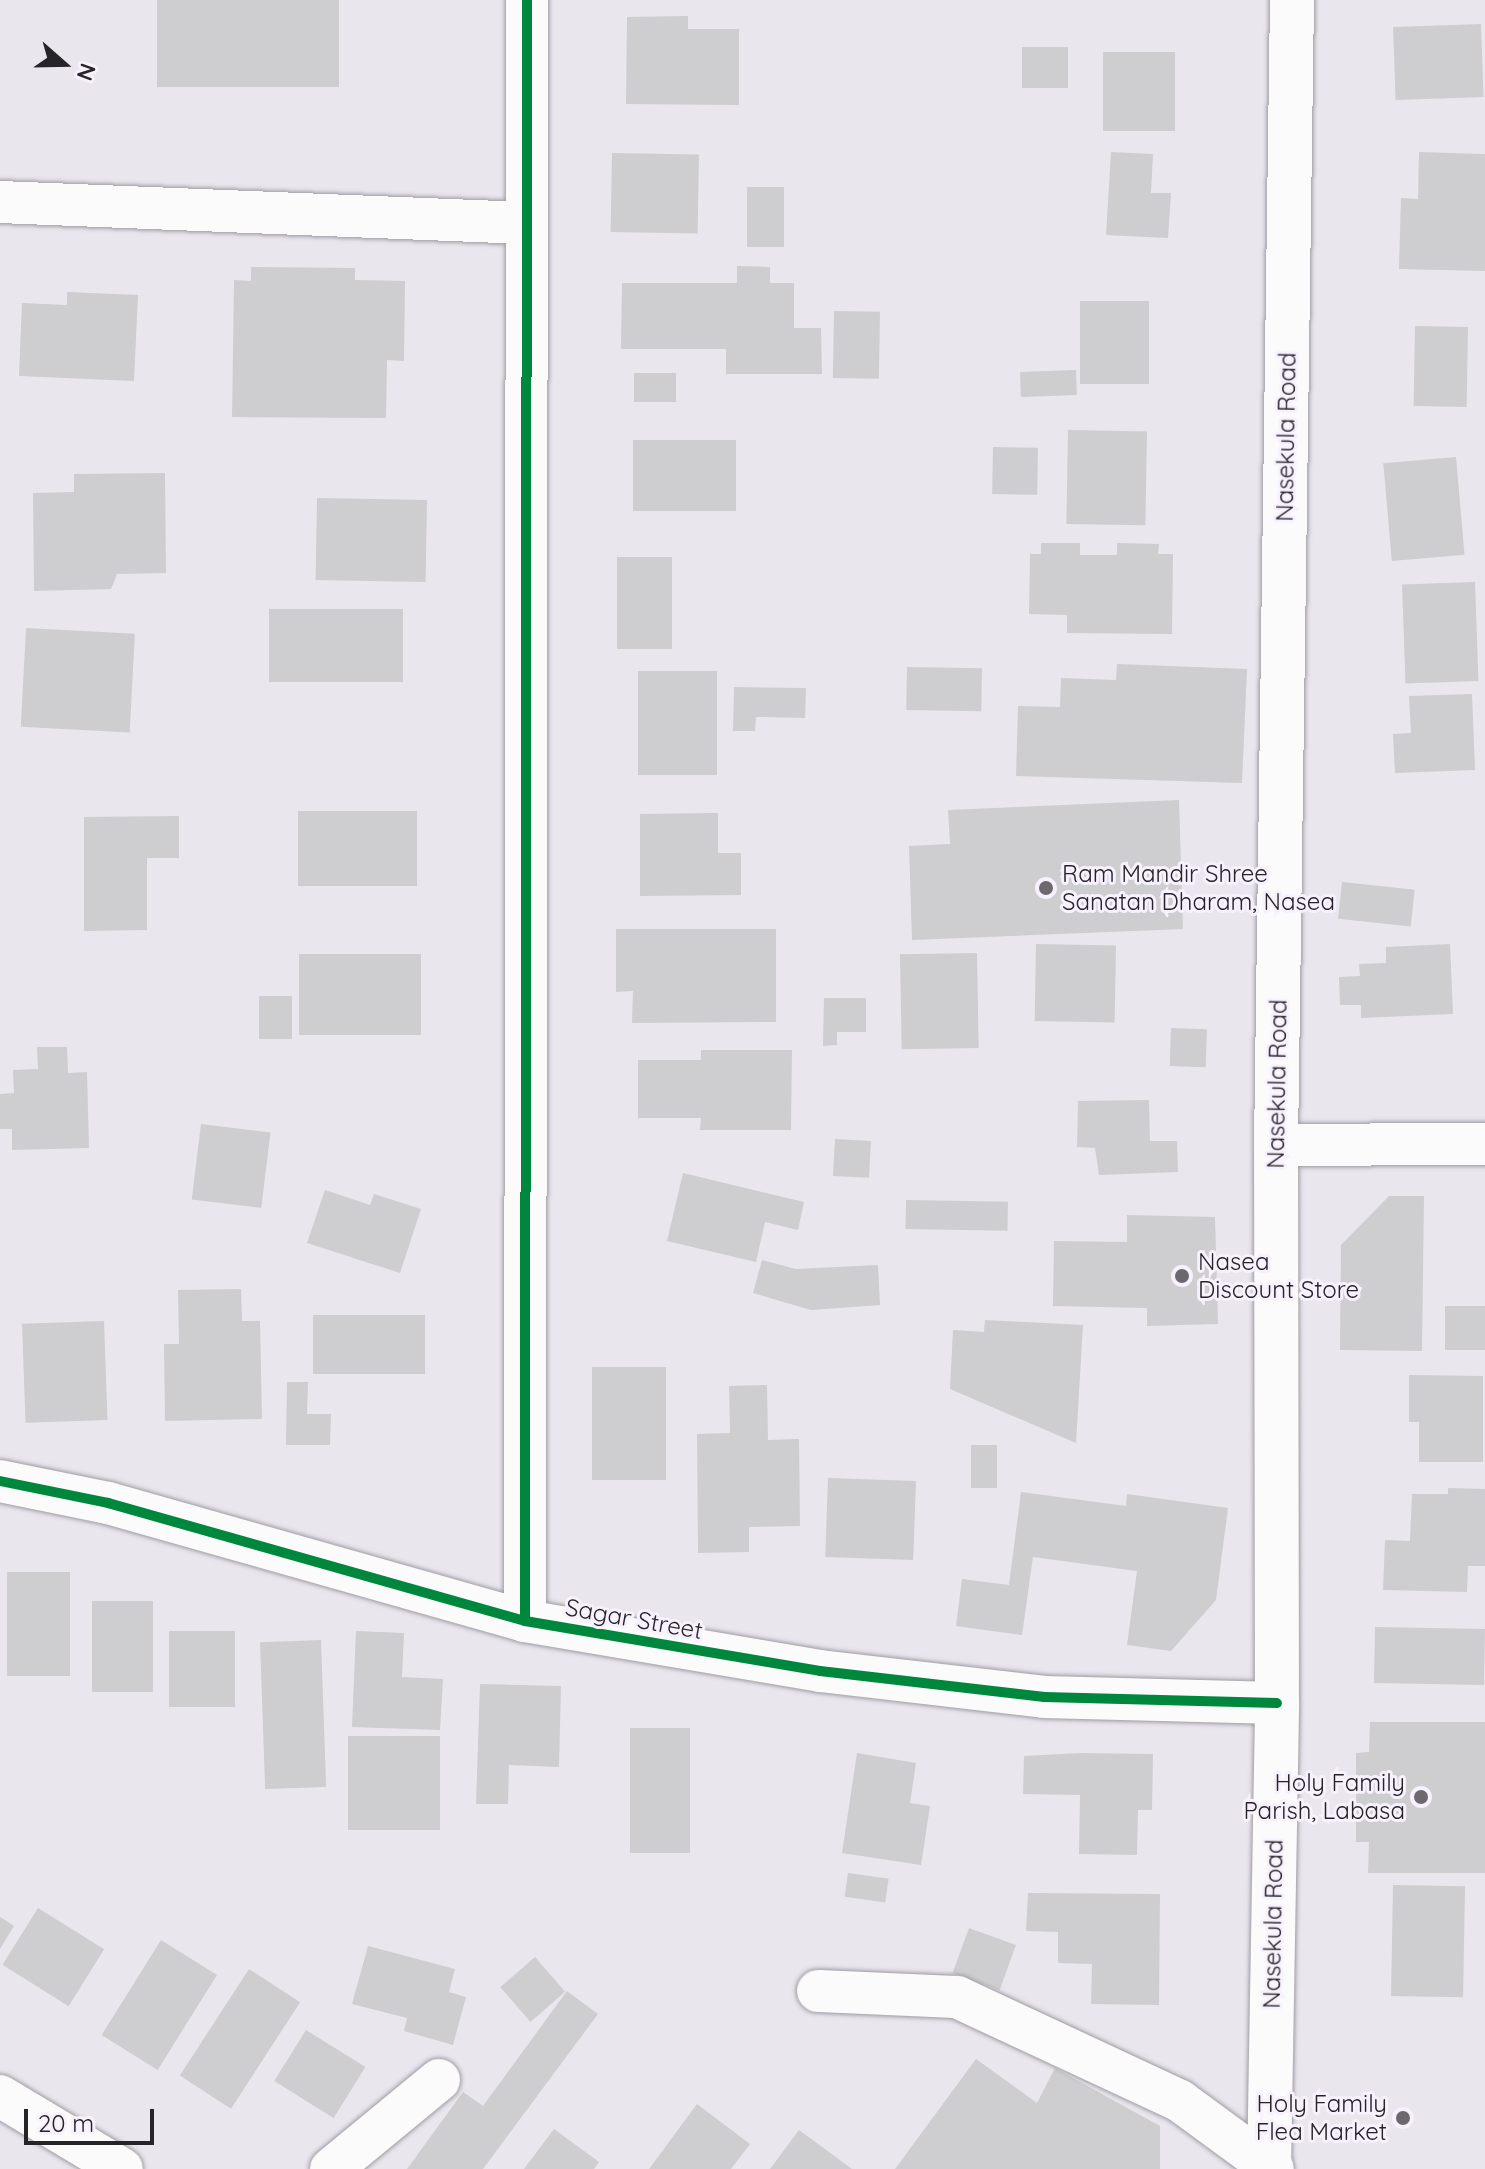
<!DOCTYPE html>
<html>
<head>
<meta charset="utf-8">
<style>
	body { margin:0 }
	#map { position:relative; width:1485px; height:2169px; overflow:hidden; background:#eae6ee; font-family:Quicksand,sans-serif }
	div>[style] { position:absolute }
	.building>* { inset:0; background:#cecdcf; transform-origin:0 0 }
	.roads { filter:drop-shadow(0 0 2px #9f9ca2) drop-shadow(0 0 2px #9f9ca2) }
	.minor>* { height:42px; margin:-21px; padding:0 21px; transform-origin:21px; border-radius:21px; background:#fcfbfc }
	.major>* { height:44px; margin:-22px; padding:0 22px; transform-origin:22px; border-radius:22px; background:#fcfbfc }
	.cycleway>* { height:10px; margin:-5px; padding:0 5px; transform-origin:5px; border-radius:5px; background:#00873e }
	.dots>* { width:22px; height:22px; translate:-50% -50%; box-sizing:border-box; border:4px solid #f7f1fe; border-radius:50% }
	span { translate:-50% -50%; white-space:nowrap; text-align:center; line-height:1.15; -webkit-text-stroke:6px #f7f1fe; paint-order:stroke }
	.street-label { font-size:24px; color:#272429 }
	.poi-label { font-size:24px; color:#272429 }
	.left { translate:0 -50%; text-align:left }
	.right { translate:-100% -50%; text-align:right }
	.north { position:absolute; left:24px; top:24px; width:80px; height:80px; -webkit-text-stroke:6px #f7f1fe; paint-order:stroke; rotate:110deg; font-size:22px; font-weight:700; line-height:32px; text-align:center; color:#272429 }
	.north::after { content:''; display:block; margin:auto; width:28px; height:36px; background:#272429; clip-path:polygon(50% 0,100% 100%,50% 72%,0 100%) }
	.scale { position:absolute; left:24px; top:2109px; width:130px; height:36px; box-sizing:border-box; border:4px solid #272429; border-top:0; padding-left:10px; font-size:24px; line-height:28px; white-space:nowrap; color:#272429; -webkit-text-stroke:6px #f7f1fe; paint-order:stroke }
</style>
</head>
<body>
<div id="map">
	<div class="building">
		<div style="left:157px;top:0;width:182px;height:87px"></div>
		<div style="clip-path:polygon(688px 16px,688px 29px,739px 29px,739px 105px,626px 104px,627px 17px)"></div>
		<div style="left:1481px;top:24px;width:73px;height:88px;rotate:88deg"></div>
		<div style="left:1022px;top:47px;width:46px;height:41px"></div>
		<div style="left:1103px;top:52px;width:72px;height:79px"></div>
		<div style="clip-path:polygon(1111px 152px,1153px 154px,1151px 193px,1171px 193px,1168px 238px,1106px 235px)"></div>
		<div style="clip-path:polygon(1419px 152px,1485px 154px,1485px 271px,1399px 269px,1401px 198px,1418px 199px)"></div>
		<div style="left:612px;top:153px;width:87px;height:79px;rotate:1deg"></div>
		<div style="left:747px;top:187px;width:37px;height:60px"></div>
		<div style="clip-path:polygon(737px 266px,770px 267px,770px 283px,794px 283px,794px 328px,821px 328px,822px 374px,726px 374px,726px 349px,621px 349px,622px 283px,737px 283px)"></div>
		<div style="clip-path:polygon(251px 267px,355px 268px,355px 280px,405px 281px,404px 361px,387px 360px,386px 418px,232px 417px,234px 280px,251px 281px)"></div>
		<div style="clip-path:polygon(67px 292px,138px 295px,134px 381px,19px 376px,22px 303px,67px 305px)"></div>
		<div style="left:1080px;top:301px;width:69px;height:83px"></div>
		<div style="left:834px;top:311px;width:46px;height:67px;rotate:1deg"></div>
		<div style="left:1415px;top:326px;width:53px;height:80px;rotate:1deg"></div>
		<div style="left:1076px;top:370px;width:25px;height:56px;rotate:88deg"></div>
		<div style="left:676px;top:373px;width:29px;height:42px;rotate:90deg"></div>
		<div style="left:1068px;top:430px;width:79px;height:94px;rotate:1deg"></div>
		<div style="left:633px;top:440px;width:103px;height:71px"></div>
		<div style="left:993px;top:447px;width:45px;height:47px;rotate:1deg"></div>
		<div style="left:1456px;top:457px;width:98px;height:73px;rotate:85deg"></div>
		<div style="clip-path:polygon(165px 473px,166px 573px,117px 574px,111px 589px,34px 591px,33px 493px,74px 492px,74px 474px)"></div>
		<div style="left:427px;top:500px;width:82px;height:110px;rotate:91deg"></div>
		<div style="clip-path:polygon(1041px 543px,1080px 543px,1080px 555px,1117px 555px,1117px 543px,1159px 544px,1158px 554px,1173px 554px,1172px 634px,1067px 633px,1067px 615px,1029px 614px,1030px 554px,1041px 554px)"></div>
		<div style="left:617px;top:557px;width:55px;height:92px"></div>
		<div style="left:1475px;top:582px;width:99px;height:73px;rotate:88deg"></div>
		<div style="left:269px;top:609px;width:134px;height:73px"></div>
		<div style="left:26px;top:628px;width:109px;height:99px;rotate:3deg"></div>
		<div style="clip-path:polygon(1117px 664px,1247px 669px,1242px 783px,1016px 776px,1018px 706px,1060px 707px,1061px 678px,1116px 680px)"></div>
		<div style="left:907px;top:667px;width:75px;height:43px;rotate:1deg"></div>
		<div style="left:717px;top:671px;width:104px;height:79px;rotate:90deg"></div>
		<div style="clip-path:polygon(734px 687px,806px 688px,805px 718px,756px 717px,755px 731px,733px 731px)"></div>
		<div style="clip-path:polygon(1472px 694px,1475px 770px,1395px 773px,1393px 734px,1411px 733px,1409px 696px)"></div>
		<div style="clip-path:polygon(1179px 800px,1183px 929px,912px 940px,909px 846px,950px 844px,948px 810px)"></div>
		<div style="left:298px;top:811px;width:119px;height:75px"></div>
		<div style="clip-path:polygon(718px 813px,718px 853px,741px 853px,741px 895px,640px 896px,640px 814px)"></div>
		<div style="clip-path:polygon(179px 816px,179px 858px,147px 858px,147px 930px,84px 931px,84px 817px)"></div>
		<div style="left:1342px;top:882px;width:73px;height:37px;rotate:6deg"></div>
		<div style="clip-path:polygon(616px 929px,776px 929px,776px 1022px,632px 1023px,633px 991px,616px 992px)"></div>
		<div style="left:1036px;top:944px;width:80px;height:77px;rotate:1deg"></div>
		<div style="clip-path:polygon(1450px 944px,1453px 1014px,1361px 1018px,1361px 1005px,1340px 1005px,1339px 977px,1360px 976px,1359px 964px,1386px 963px,1386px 947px)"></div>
		<div style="left:977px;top:953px;width:95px;height:77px;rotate:89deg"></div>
		<div style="left:299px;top:954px;width:122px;height:81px"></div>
		<div style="left:259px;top:996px;width:33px;height:43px"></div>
		<div style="clip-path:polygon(824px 998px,866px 998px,866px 1032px,837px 1032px,837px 1045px,823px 1046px)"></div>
		<div style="left:1171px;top:1028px;width:36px;height:38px;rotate:2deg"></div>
		<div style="clip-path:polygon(37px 1047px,67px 1047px,68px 1073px,87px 1072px,89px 1148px,12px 1150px,12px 1129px,0 1129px,0 1094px,14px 1093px,13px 1070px,38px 1069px)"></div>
		<div style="clip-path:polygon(701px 1050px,792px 1050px,791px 1130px,700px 1130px,701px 1118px,638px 1118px,638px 1060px,701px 1060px)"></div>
		<div style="clip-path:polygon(1149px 1100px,1150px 1141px,1177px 1141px,1178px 1172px,1099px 1175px,1095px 1148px,1077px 1147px,1078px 1101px)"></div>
		<div style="left:201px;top:1124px;width:70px;height:76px;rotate:7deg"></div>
		<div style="left:835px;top:1139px;width:36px;height:37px;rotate:3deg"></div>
		<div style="clip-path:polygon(683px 1173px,804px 1202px,798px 1230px,765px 1222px,756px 1262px,667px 1241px)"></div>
		<div style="clip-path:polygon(325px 1190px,370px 1205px,374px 1194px,421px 1209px,400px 1273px,307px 1243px)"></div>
		<div style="clip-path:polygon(1389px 1196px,1424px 1196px,1422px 1351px,1340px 1350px,1341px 1245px)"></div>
		<div style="left:906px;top:1200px;width:102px;height:29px;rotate:1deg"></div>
		<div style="clip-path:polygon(1127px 1215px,1215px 1217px,1218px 1324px,1147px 1326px,1147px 1308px,1053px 1306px,1054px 1241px,1127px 1242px)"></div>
		<div style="clip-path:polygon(762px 1260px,796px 1269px,878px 1265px,880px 1305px,811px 1310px,753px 1293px)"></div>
		<div style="clip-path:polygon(241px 1289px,242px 1321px,260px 1321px,262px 1419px,165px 1421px,164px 1344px,179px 1344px,178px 1290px)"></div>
		<div style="left:1445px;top:1306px;width:40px;height:44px"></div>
		<div style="left:313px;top:1315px;width:112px;height:59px"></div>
		<div style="clip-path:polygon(985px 1320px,1083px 1325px,1076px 1443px,950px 1389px,953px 1330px,984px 1332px)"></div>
		<div style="left:104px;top:1321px;width:99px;height:82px;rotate:88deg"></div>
		<div style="left:592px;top:1367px;width:74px;height:113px"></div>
		<div style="clip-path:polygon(1409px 1375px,1483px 1376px,1483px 1462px,1419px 1462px,1419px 1422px,1409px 1422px)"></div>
		<div style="clip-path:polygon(287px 1382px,308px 1382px,307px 1414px,331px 1414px,330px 1445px,286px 1445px)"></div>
		<div style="clip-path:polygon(767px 1385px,768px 1440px,799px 1439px,800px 1526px,749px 1527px,749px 1552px,698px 1553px,697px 1434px,730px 1433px,729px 1386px)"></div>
		<div style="left:971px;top:1445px;width:26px;height:43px"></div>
		<div style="left:828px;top:1478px;width:88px;height:79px;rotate:2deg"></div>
		<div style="clip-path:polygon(1448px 1488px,1485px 1489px,1485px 1566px,1468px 1566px,1467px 1592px,1383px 1590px,1385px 1540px,1410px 1541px,1412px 1494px,1448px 1494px)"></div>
		<div style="clip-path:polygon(1021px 1492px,1126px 1506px,1127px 1494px,1228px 1508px,1216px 1600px,1171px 1651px,1127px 1645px,1137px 1571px,1033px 1557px,1022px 1635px,956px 1626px,962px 1579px,1009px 1585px)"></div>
		<div style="left:7px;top:1572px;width:63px;height:104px"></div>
		<div style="left:92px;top:1601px;width:61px;height:91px"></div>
		<div style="left:1375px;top:1627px;width:110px;height:56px;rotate:1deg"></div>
		<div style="left:169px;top:1631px;width:66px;height:76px"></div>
		<div style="clip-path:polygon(356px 1631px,404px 1633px,402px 1677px,443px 1679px,440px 1730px,352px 1727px)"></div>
		<div style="left:321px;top:1640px;width:147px;height:61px;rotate:88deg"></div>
		<div style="clip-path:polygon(480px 1684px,561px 1686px,559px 1767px,509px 1765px,508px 1804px,476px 1804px)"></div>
		<div style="clip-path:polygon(1370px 1722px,1485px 1722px,1485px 1873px,1368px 1873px,1369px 1842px,1356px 1842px,1356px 1753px,1369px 1752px)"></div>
		<div style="left:630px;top:1728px;width:60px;height:125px"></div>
		<div style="left:348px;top:1736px;width:92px;height:94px"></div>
		<div style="clip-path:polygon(857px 1753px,916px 1763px,910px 1803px,930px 1806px,921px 1865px,842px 1853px)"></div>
		<div style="clip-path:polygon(1081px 1753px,1153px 1754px,1152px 1810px,1138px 1810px,1137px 1855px,1079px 1854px,1080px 1795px,1023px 1794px,1024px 1756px)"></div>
		<div style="left:848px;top:1873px;width:41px;height:24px;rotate:8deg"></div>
		<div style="left:1393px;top:1885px;width:72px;height:111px;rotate:1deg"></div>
		<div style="clip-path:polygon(1028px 1893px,1160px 1894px,1159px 2005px,1091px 2004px,1092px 1964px,1058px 1963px,1058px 1932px,1026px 1931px)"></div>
		<div style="left:38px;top:1908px;width:78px;height:67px;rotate:32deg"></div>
		<div style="clip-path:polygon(0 1917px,14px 1926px,0 1949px)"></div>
		<div style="left:969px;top:1928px;width:50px;height:48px;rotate:20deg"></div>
		<div style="left:161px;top:1940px;width:66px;height:112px;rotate:32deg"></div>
		<div style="clip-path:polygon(368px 1946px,455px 1969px,449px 1992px,466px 1997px,453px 2045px,404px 2031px,407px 2018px,352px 2004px)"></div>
		<div style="left:535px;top:1957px;width:46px;height:46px;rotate:49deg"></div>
		<div style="left:249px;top:1969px;width:61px;height:127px;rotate:33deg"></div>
		<div style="clip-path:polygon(567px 1991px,598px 2014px,483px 2169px,407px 2169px,463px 2092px,483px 2106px)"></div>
		<div style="left:306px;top:2030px;width:70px;height:60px;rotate:32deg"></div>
		<div style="clip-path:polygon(976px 2059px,1037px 2103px,1055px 2068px,1160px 2126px,1160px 2169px,895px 2169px)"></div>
		<div style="clip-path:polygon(697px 2104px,750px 2144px,731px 2169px,649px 2169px)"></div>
		<div style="clip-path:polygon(554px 2129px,599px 2162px,594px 2169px,524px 2169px)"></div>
		<div style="clip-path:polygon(799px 2130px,852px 2169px,770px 2169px)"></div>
	</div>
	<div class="roads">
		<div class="minor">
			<div style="left:0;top:202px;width:526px;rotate:2.29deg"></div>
			<div style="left:1276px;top:1145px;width:209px;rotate:-0.3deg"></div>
			<div style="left:0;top:1481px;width:110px;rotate:11.5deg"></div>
			<div style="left:108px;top:1503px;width:433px;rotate:15.8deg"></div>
			<div style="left:525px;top:1621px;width:299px;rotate:9.6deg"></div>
			<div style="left:820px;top:1671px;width:226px;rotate:6.6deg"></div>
			<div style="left:1044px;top:1697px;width:233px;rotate:1.5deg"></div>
			<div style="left:525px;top:1621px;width:1621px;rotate:-89.93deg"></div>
			<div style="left:818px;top:1991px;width:139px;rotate:2.5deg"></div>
			<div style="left:957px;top:1997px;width:246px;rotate:25deg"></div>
			<div style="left:1180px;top:2101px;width:115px;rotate:36.2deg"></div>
			<div style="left:0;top:2096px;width:142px;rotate:30.9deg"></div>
			<div style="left:331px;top:2169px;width:140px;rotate:-39.5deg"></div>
		</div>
		<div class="major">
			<div style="left:1269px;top:2169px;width:466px;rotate:-89deg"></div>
			<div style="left:1277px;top:1703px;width:558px;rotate:-90.1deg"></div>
			<div style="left:1276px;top:1145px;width:1145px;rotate:-89.2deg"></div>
		</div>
	</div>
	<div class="cycleway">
		<div style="left:0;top:1481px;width:110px;rotate:11.5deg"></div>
		<div style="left:108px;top:1503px;width:433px;rotate:15.8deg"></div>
		<div style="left:525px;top:1621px;width:299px;rotate:9.6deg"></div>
		<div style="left:820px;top:1671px;width:226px;rotate:6.6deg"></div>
		<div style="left:1044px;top:1697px;width:233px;rotate:1.5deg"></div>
		<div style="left:525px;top:1621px;width:1621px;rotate:-89.93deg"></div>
	</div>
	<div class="dots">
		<div style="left:1046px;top:888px;background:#6b686e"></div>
		<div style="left:1182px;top:1276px;background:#6b686e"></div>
		<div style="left:1421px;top:1797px;background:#6b686e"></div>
		<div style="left:1403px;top:2118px;background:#6b686e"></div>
	</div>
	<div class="street-label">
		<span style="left:1286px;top:437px;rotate:-89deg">Nasekula Road</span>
		<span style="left:1277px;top:1084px;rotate:-89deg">Nasekula Road</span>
		<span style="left:634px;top:1619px;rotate:10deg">Sagar Street</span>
		<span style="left:1273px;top:1924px;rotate:-89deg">Nasekula Road</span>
	</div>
	<div class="poi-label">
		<span class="left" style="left:1062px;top:888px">Ram Mandir Shree<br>Sanatan Dharam, Nasea</span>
		<span class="left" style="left:1198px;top:1276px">Nasea<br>Discount Store</span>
		<span class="right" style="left:1405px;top:1797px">Holy Family<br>Parish, Labasa</span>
		<span class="right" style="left:1387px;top:2118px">Holy Family<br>Flea Market</span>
	</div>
	<div class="north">N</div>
	<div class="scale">20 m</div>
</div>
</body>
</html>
